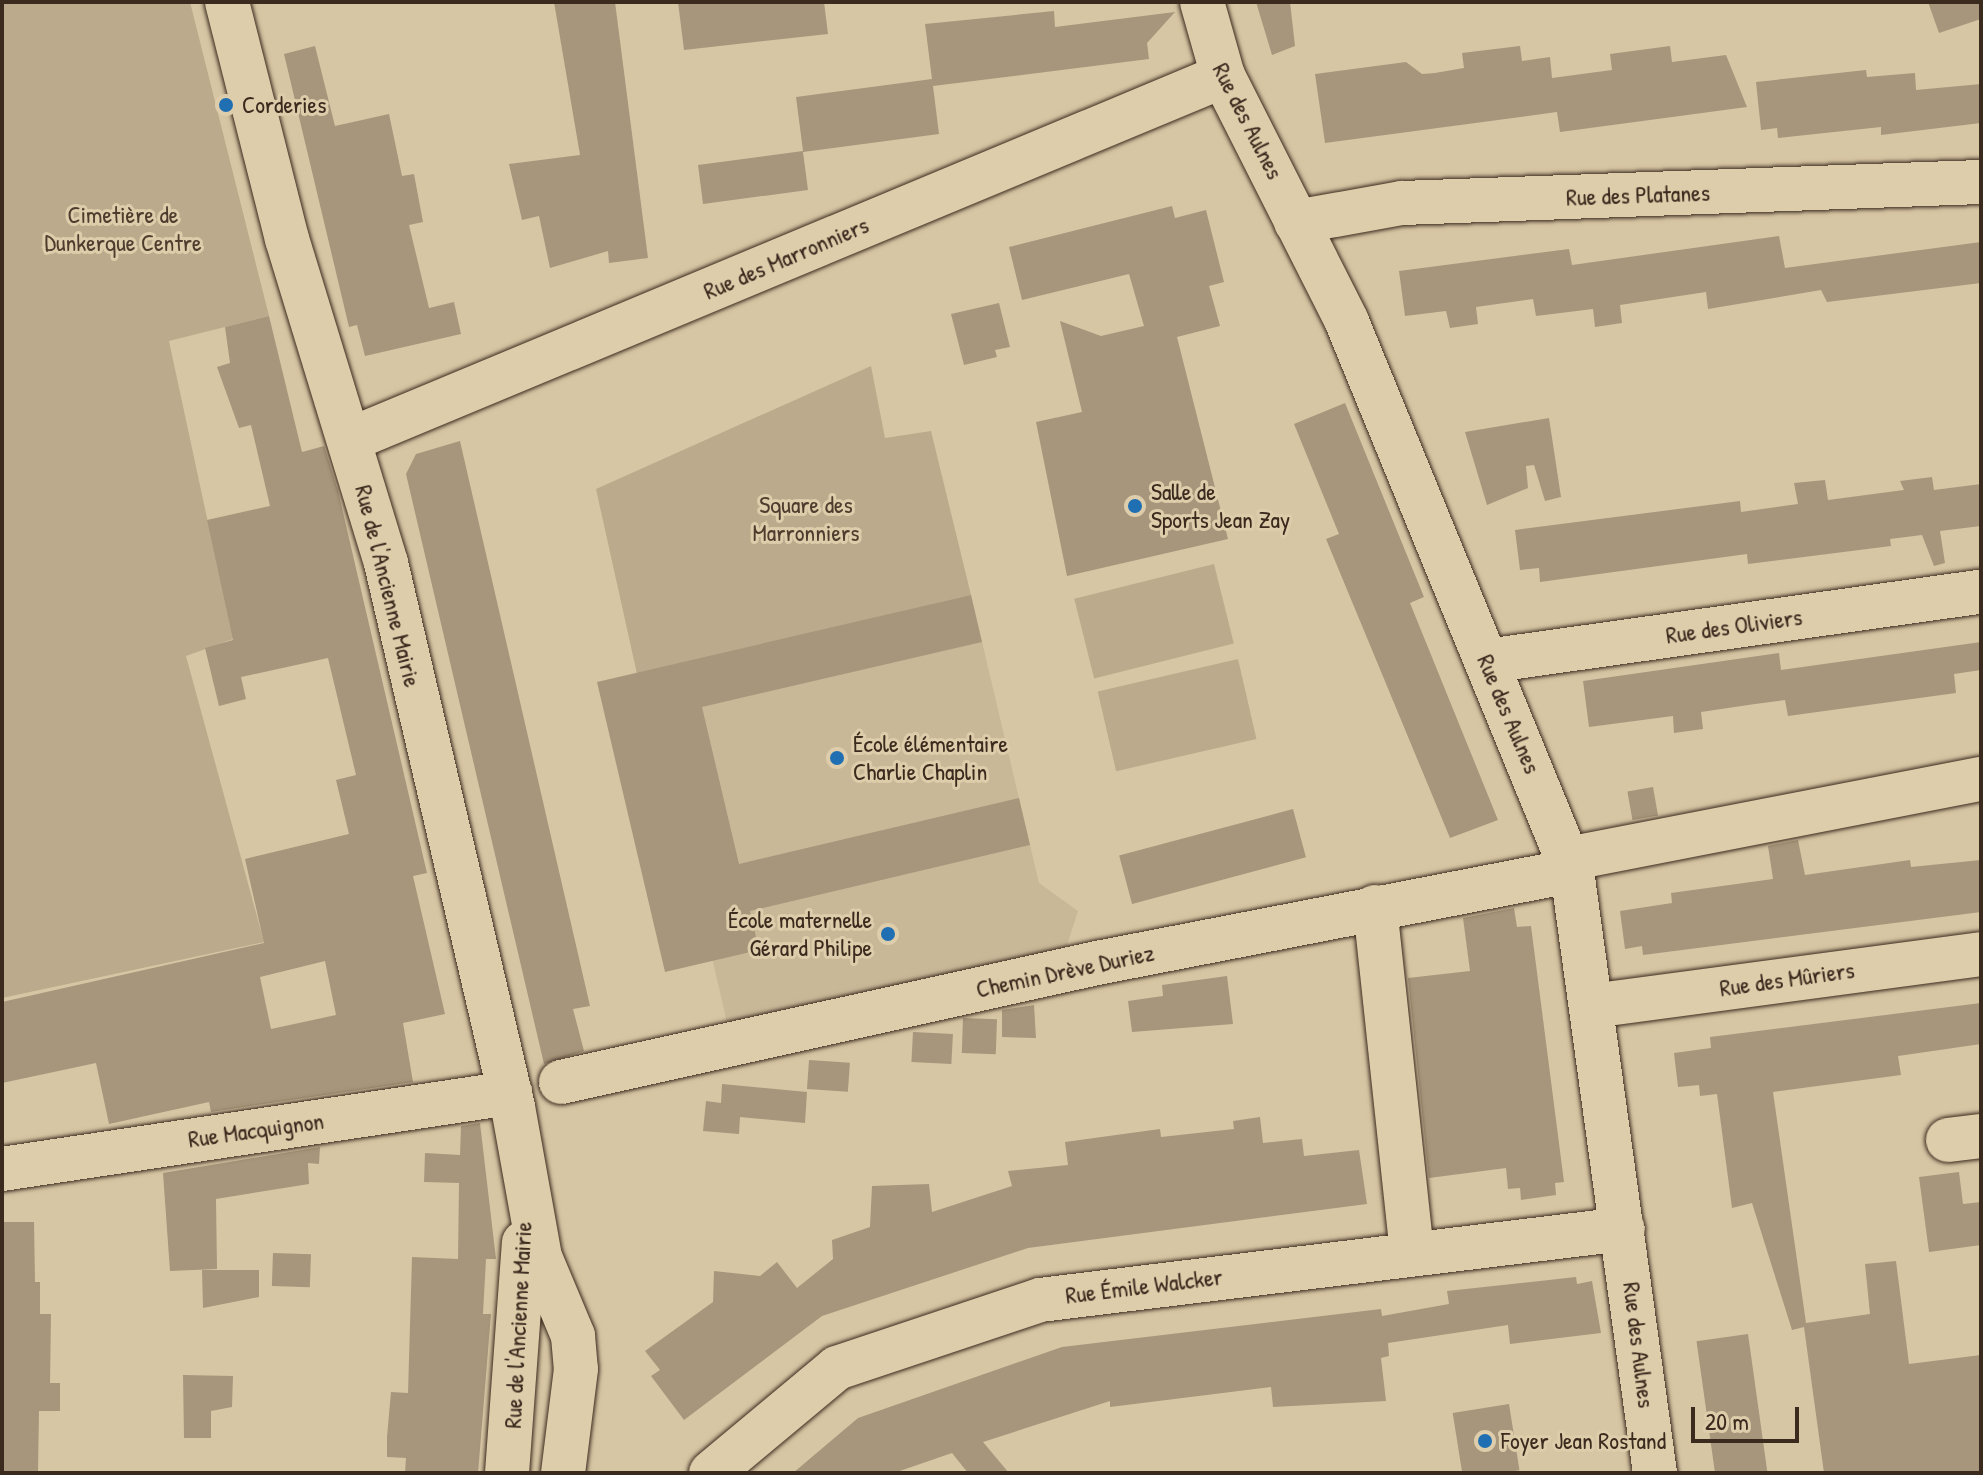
<!DOCTYPE html>
<html>
<head>
<meta charset="utf-8">
<style>
	body { margin:0 }
	#map { position:relative; width:1983px; height:1475px; overflow:hidden; background:#d7c6a4; font-family:"Patrick Hand",sans-serif }
	div>[style] { position:absolute }
	.built>* { inset:0; background:#c9b898 }
	.green>* { inset:0; background:#bbaa8c; transform-origin:0 0 }
	.building>* { inset:0; background:#a7967b; transform-origin:0 0 }
	.roads { filter:drop-shadow(0 0 2px #3b2a1e) drop-shadow(0 0 2px #3b2a1e) }
	.minor>* { height:44px; margin:-22px; padding:0 22px; transform-origin:22px; border-radius:22px; background:#decdaa }
	.dots>* { width:22px; height:22px; translate:-50% -50%; box-sizing:border-box; border:4px solid #decdaa; border-radius:50% }
	span { translate:-50% -50%; white-space:nowrap; text-align:center; line-height:1.15; -webkit-text-stroke:6px #decdaa; paint-order:stroke }
	.poi-label { font-size:24px; color:#3b2a1e }
	.left { translate:0 -50%; text-align:left }
	.right { translate:-100% -50%; text-align:right }
	.street-label { font-size:24px; color:#3b2a1e }
	.park-label { font-size:24px; color:#4e3d2e }
	.frame { position:absolute; inset:0; border:4px solid #3b2a1e; pointer-events:none }
	.scale { position:absolute; left:1691px; top:1407px; width:108px; height:36px; box-sizing:border-box; border:4px solid #3b2a1e; border-top:0; padding-left:10px; font-size:24px; line-height:28px; white-space:nowrap; color:#3b2a1e; -webkit-text-stroke:6px #decdaa; paint-order:stroke }
</style>
</head>
<body>
<div id="map">
	<div class="built">
		<div style="clip-path:polygon(971px 595px,1039px 883px,1078px 911px,1063px 958px,729px 1031px,645px 671px)"></div>
	</div>
	<div class="green">
		<div style="clip-path:polygon(2px 2px,190px 2px,269px 316px,169px 341px,233px 639px,186px 656px,264px 942px,2px 998px)"></div>
		<div style="clip-path:polygon(871px 366px,885px 438px,931px 431px,971px 595px,637px 674px,596px 489px)"></div>
		<div style="left:1214px;top:564px;width:82px;height:144px;rotate:76deg"></div>
		<div style="left:1238px;top:659px;width:82px;height:144px;rotate:77deg"></div>
	</div>
	<div class="building">
		<div style="clip-path:polygon(554px 2px,615px 2px,648px 258px,609px 263px,608px 251px,550px 268px,539px 216px,522px 220px,509px 164px,580px 155px)"></div>
		<div style="clip-path:polygon(678px 2px,824px 2px,828px 34px,684px 50px)"></div>
		<div style="clip-path:polygon(1256px 2px,1290px 2px,1295px 46px,1272px 55px)"></div>
		<div style="clip-path:polygon(1928px 2px,1981px 2px,1981px 19px,1939px 33px)"></div>
		<div style="clip-path:polygon(1054px 11px,1055px 27px,1175px 12px,1147px 43px,1149px 59px,933px 86px,939px 134px,803px 152px,808px 190px,703px 204px,698px 165px,803px 151px,796px 97px,932px 79px,925px 24px)"></div>
		<div style="clip-path:polygon(315px 46px,335px 126px,389px 114px,402px 176px,414px 174px,423px 222px,409px 225px,429px 308px,454px 302px,461px 334px,365px 356px,357px 325px,349px 327px,284px 54px)"></div>
		<div style="clip-path:polygon(1520px 46px,1522px 61px,1550px 57px,1552px 78px,1612px 70px,1610px 54px,1670px 46px,1672px 62px,1726px 55px,1747px 107px,1560px 132px,1557px 112px,1325px 143px,1315px 74px,1406px 62px,1422px 74px,1435px 73px,1464px 68px,1462px 53px)"></div>
		<div style="clip-path:polygon(1866px 70px,1867px 77px,1915px 73px,1916px 90px,1981px 84px,1981px 123px,1881px 135px,1881px 127px,1778px 138px,1777px 128px,1761px 130px,1756px 82px)"></div>
		<div style="clip-path:polygon(1172px 206px,1175px 218px,1206px 210px,1224px 282px,1209px 286px,1220px 326px,1177px 337px,1228px 539px,1067px 576px,1036px 422px,1082px 412px,1060px 321px,1101px 336px,1144px 326px,1129px 274px,1022px 300px,1009px 247px)"></div>
		<div style="clip-path:polygon(1779px 236px,1785px 268px,1981px 242px,1981px 283px,1827px 302px,1821px 290px,1708px 309px,1706px 292px,1620px 305px,1622px 323px,1595px 327px,1593px 309px,1536px 316px,1533px 299px,1476px 307px,1478px 324px,1450px 328px,1446px 311px,1405px 316px,1399px 271px,1569px 249px,1572px 265px)"></div>
		<div style="clip-path:polygon(999px 303px,1010px 347px,995px 350px,997px 357px,964px 365px,951px 314px)"></div>
		<div style="clip-path:polygon(evenodd,269px 316px,302px 452px,324px 446px,338px 491px,427px 873px,413px 876px,445px 1014px,403px 1023px,413px 1082px,211px 1112px,209px 1102px,109px 1124px,96px 1063px,2px 1083px,2px 1002px,264px 943px,245px 859px,349px 834px,336px 780px,356px 775px,328px 658px,241px 677px,246px 699px,219px 706px,205px 648px,233px 640px,207px 520px,270px 506px,251px 425px,239px 428px,217px 367px,230px 363px,225px 327px,269px 316px,325px 961px,336px 1015px,271px 1029px,260px 977px,325px 961px)"></div>
		<div style="clip-path:polygon(1345px 403px,1424px 597px,1410px 603px,1498px 820px,1450px 838px,1326px 539px,1339px 534px,1294px 424px)"></div>
		<div style="clip-path:polygon(1549px 418px,1561px 497px,1545px 501px,1534px 465px,1526px 466px,1528px 488px,1487px 505px,1465px 432px)"></div>
		<div style="clip-path:polygon(460px 441px,590px 1006px,573px 1009px,584px 1051px,544px 1064px,406px 474px,416px 454px)"></div>
		<div style="clip-path:polygon(1932px 477px,1934px 490px,1981px 484px,1981px 526px,1940px 531px,1945px 563px,1934px 566px,1922px 535px,1890px 539px,1891px 546px,1748px 564px,1747px 554px,1540px 582px,1539px 568px,1520px 570px,1515px 530px,1740px 501px,1741px 512px,1798px 504px,1794px 483px,1825px 480px,1828px 500px,1904px 490px,1900px 481px)"></div>
		<div style="clip-path:polygon(971px 595px,982px 642px,702px 707px,739px 864px,1019px 798px,1030px 845px,750px 911px,759px 950px,665px 972px,597px 682px)"></div>
		<div style="clip-path:polygon(1981px 642px,1981px 670px,1954px 674px,1956px 693px,1788px 716px,1785px 700px,1755px 704px,1701px 712px,1703px 729px,1674px 733px,1673px 716px,1589px 727px,1583px 681px,1779px 653px,1781px 670px)"></div>
		<div style="left:1653px;top:787px;width:29px;height:26px;rotate:80deg"></div>
		<div style="left:1293px;top:809px;width:50px;height:180px;rotate:75deg"></div>
		<div style="clip-path:polygon(1798px 840px,1805px 875px,1910px 860px,1911px 867px,1981px 860px,1981px 912px,1643px 955px,1642px 946px,1625px 949px,1620px 911px,1672px 903px,1671px 893px,1773px 879px,1768px 846px)"></div>
		<div style="clip-path:polygon(1514px 908px,1517px 927px,1531px 926px,1564px 1182px,1555px 1183px,1556px 1195px,1521px 1200px,1520px 1188px,1508px 1189px,1506px 1168px,1429px 1178px,1408px 978px,1470px 971px,1463px 918px)"></div>
		<div style="clip-path:polygon(1227px 976px,1233px 1024px,1132px 1032px,1128px 1001px,1163px 996px,1162px 985px)"></div>
		<div style="clip-path:polygon(1981px 1003px,1981px 1044px,1898px 1056px,1901px 1075px,1773px 1092px,1806px 1323px,1870px 1314px,1865px 1264px,1896px 1261px,1909px 1364px,1981px 1355px,1981px 1473px,1824px 1473px,1804px 1327px,1792px 1330px,1752px 1203px,1732px 1208px,1717px 1094px,1700px 1096px,1699px 1085px,1678px 1087px,1674px 1053px,1711px 1048px,1710px 1037px)"></div>
		<div style="clip-path:polygon(1034px 1005px,1036px 1038px,1002px 1037px,1002px 1010px)"></div>
		<div style="left:963px;top:1018px;width:34px;height:35px;rotate:2deg"></div>
		<div style="left:913px;top:1032px;width:40px;height:30px;rotate:3deg"></div>
		<div style="left:809px;top:1060px;width:41px;height:29px;rotate:4deg"></div>
		<div style="clip-path:polygon(722px 1084px,807px 1092px,805px 1123px,740px 1117px,739px 1134px,703px 1131px,706px 1101px,721px 1103px)"></div>
		<div style="clip-path:polygon(1260px 1117px,1263px 1143px,1302px 1139px,1304px 1156px,1359px 1150px,1367px 1204px,1028px 1248px,822px 1316px,684px 1420px,651px 1376px,660px 1370px,645px 1351px,713px 1302px,714px 1271px,760px 1276px,777px 1262px,797px 1288px,833px 1259px,832px 1240px,870px 1227px,872px 1186px,929px 1184px,932px 1212px,1012px 1186px,1008px 1171px,1068px 1165px,1065px 1142px,1160px 1129px,1161px 1137px,1234px 1129px,1233px 1121px)"></div>
		<div style="clip-path:polygon(480px 1123px,496px 1259px,486px 1259px,483px 1314px,491px 1314px,478px 1473px,405px 1473px,406px 1458px,387px 1457px,387px 1437px,391px 1392px,408px 1393px,412px 1257px,458px 1259px,459px 1183px,424px 1182px,425px 1153px,460px 1155px,461px 1126px)"></div>
		<div style="clip-path:polygon(320px 1147px,319px 1164px,308px 1163px,309px 1184px,216px 1199px,217px 1269px,170px 1271px,163px 1173px)"></div>
		<div style="clip-path:polygon(1959px 1172px,1963px 1204px,1981px 1202px,1981px 1245px,1929px 1252px,1919px 1177px)"></div>
		<div style="clip-path:polygon(2px 1222px,34px 1222px,35px 1282px,40px 1282px,40px 1314px,51px 1314px,50px 1383px,60px 1383px,60px 1411px,39px 1411px,38px 1473px,2px 1473px)"></div>
		<div style="left:273px;top:1253px;width:38px;height:33px;rotate:2deg"></div>
		<div style="clip-path:polygon(202px 1270px,259px 1270px,259px 1297px,203px 1308px)"></div>
		<div style="clip-path:polygon(1576px 1277px,1577px 1284px,1592px 1281px,1601px 1333px,1510px 1344px,1508px 1325px,1388px 1343px,1389px 1356px,1381px 1358px,1386px 1401px,1273px 1407px,1271px 1387px,1110px 1407px,1110px 1401px,983px 1442px,1009px 1473px,968px 1473px,952px 1453px,894px 1473px,793px 1473px,858px 1418px,1062px 1347px,1381px 1309px,1382px 1316px,1449px 1304px,1447px 1291px)"></div>
		<div style="left:1748px;top:1334px;width:140px;height:52px;rotate:82deg"></div>
		<div style="clip-path:polygon(183px 1375px,233px 1376px,232px 1407px,211px 1411px,211px 1438px,184px 1438px)"></div>
		<div style="left:1509px;top:1404px;width:67px;height:57px;rotate:81deg"></div>
	</div>
	<div class="roads">
		<div class="minor">
			<div style="left:227px;top:2px;width:244px;rotate:75.8deg"></div>
			<div style="left:287px;top:239px;width:339px;rotate:73deg"></div>
			<div style="left:386px;top:563px;width:559px;rotate:76.86deg"></div>
			<div style="left:513px;top:1107px;width:152px;rotate:79.8deg"></div>
			<div style="left:540px;top:1257px;width:86px;rotate:67.3deg"></div>
			<div style="left:573px;top:1336px;width:33px;rotate:85deg"></div>
			<div style="left:576px;top:1369px;width:105px;rotate:97.1deg"></div>
			<div style="left:1202px;top:2px;width:77px;rotate:74.2deg"></div>
			<div style="left:1223px;top:76px;width:275px;rotate:63.2deg"></div>
			<div style="left:1347px;top:322px;width:593px;rotate:67.71deg"></div>
			<div style="left:1572px;top:871px;width:608px;rotate:82.15deg"></div>
			<div style="left:1296px;top:222px;width:108px;rotate:-10.2deg"></div>
			<div style="left:1402px;top:203px;width:579px;rotate:-2.08deg"></div>
			<div style="left:349px;top:440px;width:947px;rotate:-22.61deg"></div>
			<div style="left:1487px;top:661px;width:499px;rotate:-8deg"></div>
			<div style="left:1568px;top:859px;width:421px;rotate:-11deg"></div>
			<div style="left:1375px;top:907px;width:348px;rotate:83.9deg"></div>
			<div style="left:1592px;top:1006px;width:392px;rotate:-7.6deg"></div>
			<div style="left:561px;top:1082px;width:549px;rotate:-12.52deg"></div>
			<div style="left:1097px;top:963px;width:484px;rotate:-11deg"></div>
			<div style="left:1948px;top:1140px;width:33px;rotate:-7deg"></div>
			<div style="left:2px;top:1169px;width:514px;rotate:-8.51deg"></div>
			<div style="left:507px;top:1473px;width:231px;rotate:-85.8deg"></div>
			<div style="left:711px;top:1473px;width:164px;rotate:-39.8deg"></div>
			<div style="left:837px;top:1368px;width:214px;rotate:-18.5deg"></div>
			<div style="left:1040px;top:1300px;width:587px;rotate:-6.94deg"></div>
		</div>
	</div>
	<div class="dots">
		<div style="left:226px;top:105px;background:#1f6fb2"></div>
		<div style="left:1135px;top:506px;background:#1f6fb2"></div>
		<div style="left:837px;top:758px;background:#1f6fb2"></div>
		<div style="left:888px;top:934px;background:#1f6fb2"></div>
		<div style="left:1485px;top:1441px;background:#1f6fb2"></div>
	</div>
	<div class="poi-label">
		<span class="left" style="left:242px;top:105px">Corderies</span>
		<span class="left" style="left:1151px;top:506px">Salle de<br>Sports Jean Zay</span>
		<span class="left" style="left:853px;top:758px">École élémentaire<br>Charlie Chaplin</span>
		<span class="right" style="left:872px;top:934px">École maternelle<br>Gérard Philipe</span>
		<span class="left" style="left:1501px;top:1441px">Foyer Jean Rostand</span>
	</div>
	<div class="street-label">
		<span style="left:1248px;top:121px;rotate:63deg">Rue des Aulnes</span>
		<span style="left:1638px;top:195px;rotate:-2deg">Rue des Platanes</span>
		<span style="left:786px;top:258px;rotate:-23deg">Rue des Marronniers</span>
		<span style="left:388px;top:586px;rotate:76deg">Rue de l'Ancienne Mairie</span>
		<span style="left:1734px;top:626px;rotate:-8deg">Rue des Oliviers</span>
		<span style="left:1509px;top:714px;rotate:67deg">Rue des Aulnes</span>
		<span style="left:1065px;top:971px;rotate:-12deg">Chemin Drève Duriez</span>
		<span style="left:1787px;top:979px;rotate:-8deg">Rue des Mûriers</span>
		<span style="left:256px;top:1130px;rotate:-8deg">Rue Macquignon</span>
		<span style="left:1144px;top:1286px;rotate:-7deg">Rue Émile Walcker</span>
		<span style="left:518px;top:1325px;rotate:-87deg">Rue de l'Ancienne Mairie</span>
		<span style="left:1639px;top:1345px;rotate:83deg">Rue des Aulnes</span>
	</div>
	<div class="park-label">
		<span style="left:123px;top:229px">Cimetière de<br>Dunkerque Centre</span>
		<span style="left:806px;top:519px">Square des<br>Marronniers</span>
	</div>
	<div class="frame"></div>
	<div class="scale">20 m</div>
</div>
</body>
</html>
